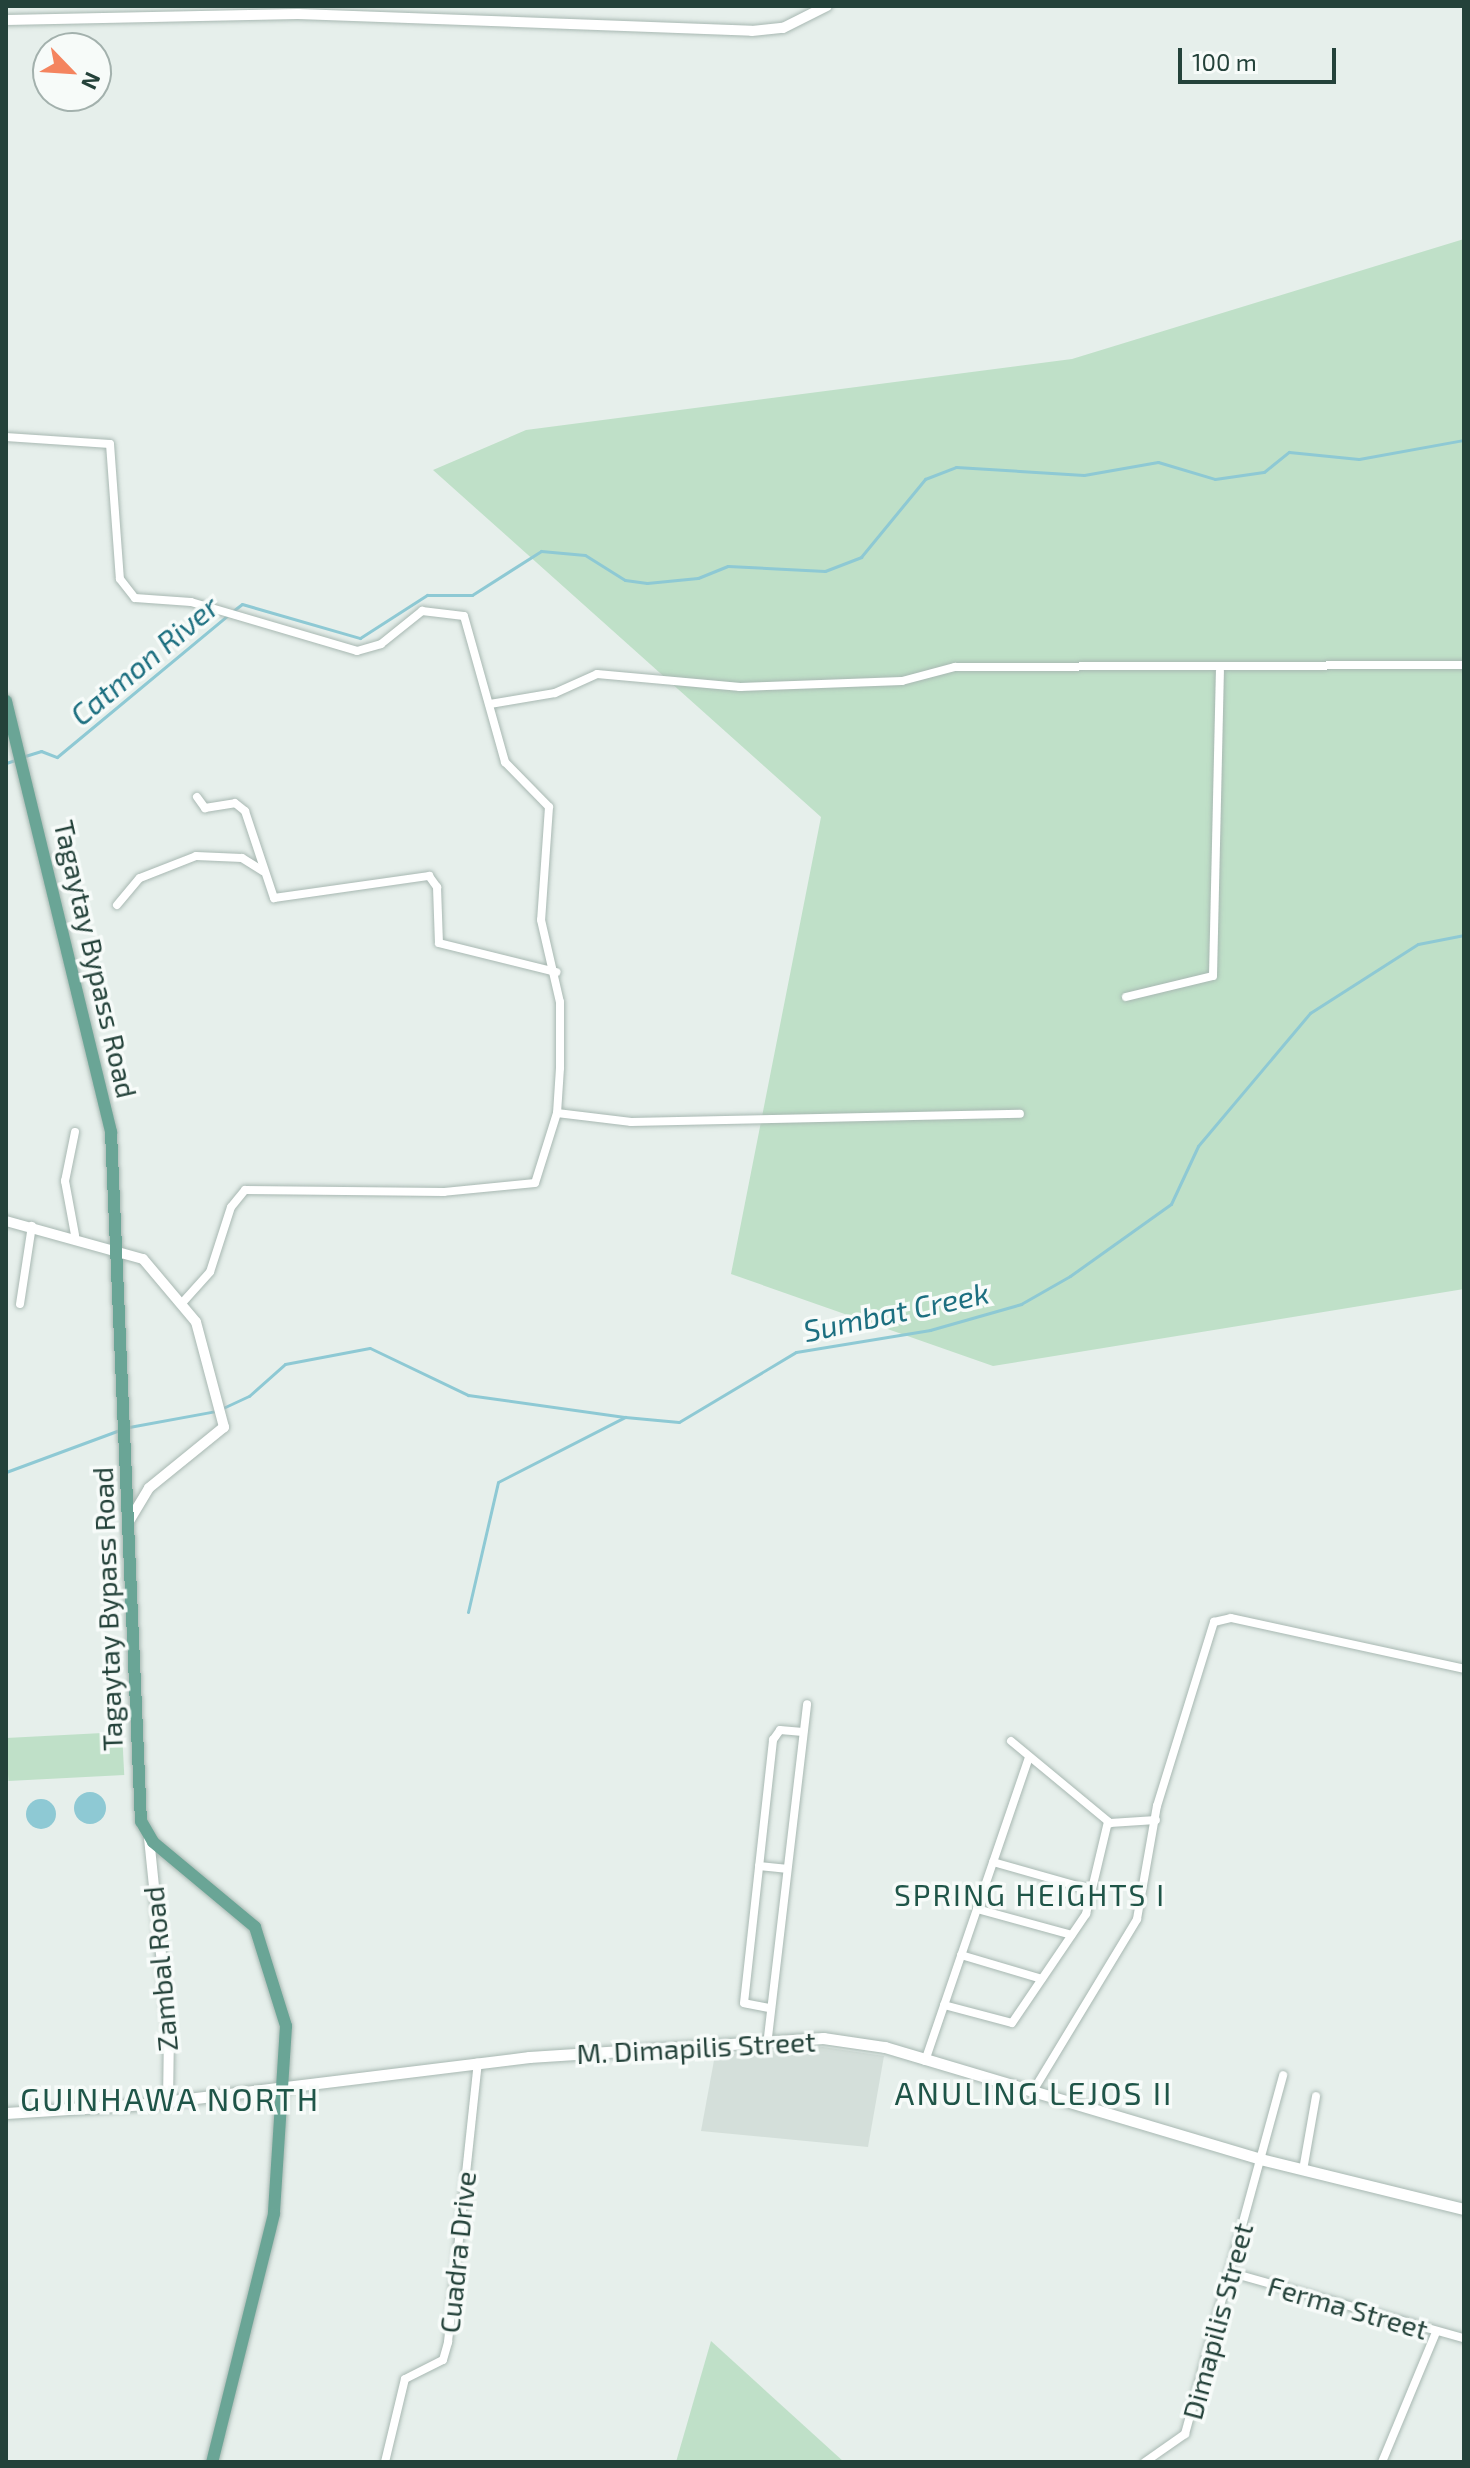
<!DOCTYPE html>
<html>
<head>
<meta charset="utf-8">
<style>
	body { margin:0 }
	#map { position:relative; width:1470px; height:2468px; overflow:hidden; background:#e6efeb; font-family:"Exo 2",sans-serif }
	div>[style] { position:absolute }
	.built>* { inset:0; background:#d4dfda }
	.green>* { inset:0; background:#bfe0c8; transform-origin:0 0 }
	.water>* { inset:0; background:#8ec9d4 }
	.round { border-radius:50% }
	.stream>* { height:3px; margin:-1.5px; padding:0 1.5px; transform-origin:1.5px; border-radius:1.5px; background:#8ec9d4 }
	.roads { filter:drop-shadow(0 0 2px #a8b8b2) drop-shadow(0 0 2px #a8b8b2) }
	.minor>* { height:8px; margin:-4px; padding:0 4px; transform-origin:4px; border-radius:4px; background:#fff }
	.tertiary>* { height:10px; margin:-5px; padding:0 5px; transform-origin:5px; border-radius:5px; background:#fff }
	.secondary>* { height:11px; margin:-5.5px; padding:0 5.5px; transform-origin:5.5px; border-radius:5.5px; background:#fff }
	.primary>* { height:12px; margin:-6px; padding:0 6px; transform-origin:6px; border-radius:6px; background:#6aa596 }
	span { translate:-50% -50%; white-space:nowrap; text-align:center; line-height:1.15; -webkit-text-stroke:7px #f7fbf9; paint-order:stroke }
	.street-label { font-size:28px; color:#24423a }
	.water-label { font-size:30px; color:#1c6f80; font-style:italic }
	.neighbourhood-label { font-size:30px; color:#1f5548; letter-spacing:2px }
	.quarter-label { font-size:32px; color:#1f5548; letter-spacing:2px }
	.frame { position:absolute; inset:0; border:8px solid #24423a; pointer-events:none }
	.north { position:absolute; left:32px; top:32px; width:80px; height:80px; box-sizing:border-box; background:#f7fbf9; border:2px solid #a3b1ad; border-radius:50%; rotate:115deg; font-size:22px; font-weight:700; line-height:32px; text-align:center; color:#24423a }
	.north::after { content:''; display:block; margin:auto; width:28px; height:36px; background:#f4845f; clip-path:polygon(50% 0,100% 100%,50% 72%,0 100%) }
	.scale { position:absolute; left:1178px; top:48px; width:158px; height:36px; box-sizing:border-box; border:4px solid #24423a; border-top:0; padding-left:10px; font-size:24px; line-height:28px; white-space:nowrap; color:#24423a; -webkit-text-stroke:6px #f7fbf9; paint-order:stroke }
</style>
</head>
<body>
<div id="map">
	<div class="built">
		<div style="clip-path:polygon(823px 2047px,884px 2056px,868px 2147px,701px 2131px,715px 2055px)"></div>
	</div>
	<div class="green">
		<div style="clip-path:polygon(1464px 239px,1464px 1289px,993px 1366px,731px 1274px,821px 817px,433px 470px,526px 430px,1072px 359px)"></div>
		<div style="left:122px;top:1732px;width:43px;height:116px;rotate:87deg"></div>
		<div style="clip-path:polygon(711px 2341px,844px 2462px,676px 2462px)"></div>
	</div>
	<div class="water">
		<div class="round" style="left:74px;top:1792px;width:32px;height:32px"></div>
		<div class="round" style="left:26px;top:1799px;width:30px;height:30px"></div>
	</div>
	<div class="stream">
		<div style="left:233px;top:611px;width:11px;rotate:-38deg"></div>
		<div style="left:242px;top:604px;width:123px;rotate:16.1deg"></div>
		<div style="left:360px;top:638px;width:80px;rotate:-32.7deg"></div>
		<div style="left:427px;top:595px;width:45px"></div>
		<div style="left:472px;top:595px;width:82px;rotate:-32.5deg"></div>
		<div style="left:541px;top:551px;width:44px;rotate:5.2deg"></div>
		<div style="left:585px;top:555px;width:47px;rotate:32deg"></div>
		<div style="left:625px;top:580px;width:22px;rotate:8deg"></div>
		<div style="left:647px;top:583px;width:51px;rotate:-5.6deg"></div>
		<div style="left:698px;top:578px;width:32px;rotate:-22deg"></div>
		<div style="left:728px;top:566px;width:97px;rotate:3deg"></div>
		<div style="left:825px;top:571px;width:39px;rotate:-21deg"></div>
		<div style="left:861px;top:557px;width:101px;rotate:-50.6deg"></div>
		<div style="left:925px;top:479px;width:33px;rotate:-21deg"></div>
		<div style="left:956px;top:467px;width:128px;rotate:3.6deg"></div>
		<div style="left:1084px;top:475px;width:75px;rotate:-10deg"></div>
		<div style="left:1158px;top:462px;width:59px;rotate:16.6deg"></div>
		<div style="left:1215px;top:479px;width:49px;rotate:-8.1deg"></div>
		<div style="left:1264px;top:472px;width:32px;rotate:-39deg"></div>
		<div style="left:1289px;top:452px;width:70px;rotate:5.7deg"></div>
		<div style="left:1359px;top:459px;width:107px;rotate:-10.3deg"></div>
		<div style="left:25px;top:756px;width:17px;rotate:-17deg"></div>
		<div style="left:41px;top:751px;width:17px;rotate:21deg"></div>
		<div style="left:57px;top:757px;width:221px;rotate:-39.7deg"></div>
		<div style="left:6px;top:763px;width:13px;rotate:-18deg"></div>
		<div style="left:223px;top:1408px;width:29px;rotate:-25deg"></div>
		<div style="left:249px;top:1396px;width:48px;rotate:-41.6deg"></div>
		<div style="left:285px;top:1364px;width:86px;rotate:-10.7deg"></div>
		<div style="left:370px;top:1348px;width:109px;rotate:25.6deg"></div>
		<div style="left:468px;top:1395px;width:158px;rotate:8deg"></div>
		<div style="left:129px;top:1427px;width:88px;rotate:-10.4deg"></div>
		<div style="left:6px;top:1472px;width:124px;rotate:-20.3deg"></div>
		<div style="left:468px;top:1612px;width:133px;rotate:-77deg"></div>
		<div style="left:498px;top:1482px;width:143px;rotate:-27.1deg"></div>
		<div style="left:625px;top:1417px;width:54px;rotate:5.3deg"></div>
		<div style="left:679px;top:1422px;width:136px;rotate:-30.9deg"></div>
		<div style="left:796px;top:1352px;width:136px;rotate:-9.3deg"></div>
		<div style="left:930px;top:1330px;width:95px;rotate:-15.9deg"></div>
		<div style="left:1021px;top:1304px;width:56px;rotate:-29.7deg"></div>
		<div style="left:1070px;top:1276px;width:124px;rotate:-35.5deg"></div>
		<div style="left:1171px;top:1204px;width:64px;rotate:-65deg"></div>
		<div style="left:1198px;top:1146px;width:174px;rotate:-49.9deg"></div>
		<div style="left:1310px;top:1013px;width:128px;rotate:-32.6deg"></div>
		<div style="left:1418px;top:944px;width:47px;rotate:-11.1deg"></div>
	</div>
	<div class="roads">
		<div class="minor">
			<div style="left:6px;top:437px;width:104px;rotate:3.9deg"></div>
			<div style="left:110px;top:444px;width:135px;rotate:85.8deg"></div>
			<div style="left:120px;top:579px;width:24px;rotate:52deg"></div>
			<div style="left:135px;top:598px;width:56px;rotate:4.1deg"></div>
			<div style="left:191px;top:602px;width:173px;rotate:16.4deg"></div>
			<div style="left:357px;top:651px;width:25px;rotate:-16deg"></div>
			<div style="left:381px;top:644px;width:53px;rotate:-38.8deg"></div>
			<div style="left:422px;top:611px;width:42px;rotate:6.8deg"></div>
			<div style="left:464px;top:616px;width:152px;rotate:74.3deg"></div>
			<div style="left:505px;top:762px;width:63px;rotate:45.6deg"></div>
			<div style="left:549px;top:807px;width:113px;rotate:94deg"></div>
			<div style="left:541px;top:920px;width:84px;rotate:77deg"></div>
			<div style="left:560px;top:1002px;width:66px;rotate:90deg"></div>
			<div style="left:560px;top:1068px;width:45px;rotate:93.8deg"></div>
			<div style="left:557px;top:1113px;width:73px;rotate:107.4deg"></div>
			<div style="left:535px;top:1183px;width:91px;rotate:174.4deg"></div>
			<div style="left:444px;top:1192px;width:199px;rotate:-179.4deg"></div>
			<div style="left:245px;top:1190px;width:22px;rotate:129deg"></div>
			<div style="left:231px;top:1207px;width:68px;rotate:107.9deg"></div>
			<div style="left:210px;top:1272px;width:39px;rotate:132deg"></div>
			<div style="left:490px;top:704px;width:66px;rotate:-9.6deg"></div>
			<div style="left:555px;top:693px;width:46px;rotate:-24.3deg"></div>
			<div style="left:597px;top:674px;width:144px;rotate:5.2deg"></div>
			<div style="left:740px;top:687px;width:162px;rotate:-2.1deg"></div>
			<div style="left:902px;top:681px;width:55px;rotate:-14.8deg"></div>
			<div style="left:955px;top:667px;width:509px;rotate:-0.23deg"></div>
			<div style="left:197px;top:797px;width:14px;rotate:54deg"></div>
			<div style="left:205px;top:808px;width:30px;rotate:-9deg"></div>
			<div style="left:235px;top:803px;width:13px;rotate:39deg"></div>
			<div style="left:245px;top:811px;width:92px;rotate:71.6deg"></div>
			<div style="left:274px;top:898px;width:157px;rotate:-8.1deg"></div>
			<div style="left:429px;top:876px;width:14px;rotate:54deg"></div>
			<div style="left:437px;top:887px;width:56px;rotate:88deg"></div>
			<div style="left:439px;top:943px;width:121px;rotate:13.9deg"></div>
			<div style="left:117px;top:905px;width:35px;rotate:-50deg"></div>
			<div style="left:140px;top:878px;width:60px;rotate:-21.4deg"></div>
			<div style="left:196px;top:856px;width:46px;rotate:2.5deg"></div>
			<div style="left:242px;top:858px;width:25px;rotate:32deg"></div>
			<div style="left:1126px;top:997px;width:89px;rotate:-13.6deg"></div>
			<div style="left:1213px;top:976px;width:305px;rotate:-88.7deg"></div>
			<div style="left:557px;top:1113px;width:75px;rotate:6.9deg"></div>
			<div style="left:631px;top:1122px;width:389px;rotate:-1.2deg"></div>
			<div style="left:75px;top:1132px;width:50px;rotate:101.5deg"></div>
			<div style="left:65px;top:1181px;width:55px;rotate:79.5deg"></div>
			<div style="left:20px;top:1304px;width:79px;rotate:-81.3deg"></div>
			<div style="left:1011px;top:1741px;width:129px;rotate:39.6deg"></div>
			<div style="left:1110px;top:1823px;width:46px;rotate:-3.7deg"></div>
			<div style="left:993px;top:1862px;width:103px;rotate:15.8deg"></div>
			<div style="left:759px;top:1866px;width:27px;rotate:6deg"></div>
			<div style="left:977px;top:1909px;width:98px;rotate:15.3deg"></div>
			<div style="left:961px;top:1955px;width:84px;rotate:16.5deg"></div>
			<div style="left:944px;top:2005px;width:70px;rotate:14.8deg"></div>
			<div style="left:1012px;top:2023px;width:132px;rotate:-55.8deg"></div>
			<div style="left:1086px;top:1914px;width:95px;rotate:-76.6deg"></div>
			<div style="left:769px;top:2008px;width:25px;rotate:-169deg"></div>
			<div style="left:744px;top:2003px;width:265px;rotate:-83.7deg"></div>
			<div style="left:773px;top:1740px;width:12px;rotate:-55deg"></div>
			<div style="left:780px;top:1730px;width:23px;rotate:5deg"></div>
			<div style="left:768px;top:2037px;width:335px;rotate:-83.3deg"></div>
			<div style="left:925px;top:2061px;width:321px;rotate:-71.1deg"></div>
			<div style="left:1033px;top:2091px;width:201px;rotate:-58.8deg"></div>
			<div style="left:1137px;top:1919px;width:115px;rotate:-80deg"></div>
			<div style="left:1157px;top:1806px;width:193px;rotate:-72.8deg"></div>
			<div style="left:1214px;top:1622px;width:17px;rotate:-13deg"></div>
			<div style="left:1231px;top:1618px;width:239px;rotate:12.3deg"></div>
			<div style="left:1303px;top:2170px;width:75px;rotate:-80deg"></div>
			<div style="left:1232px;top:2273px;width:241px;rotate:15.7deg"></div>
			<div style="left:385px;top:2462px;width:85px;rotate:-76.5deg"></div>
			<div style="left:405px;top:2379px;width:42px;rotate:-26.6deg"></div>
			<div style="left:443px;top:2360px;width:19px;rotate:-74deg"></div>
			<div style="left:448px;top:2342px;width:281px;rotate:-83.9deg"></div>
			<div style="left:1145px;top:2462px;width:49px;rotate:-35deg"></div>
			<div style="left:1185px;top:2434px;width:372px;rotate:-74.7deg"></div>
			<div style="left:1382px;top:2462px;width:141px;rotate:-67.4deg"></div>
		</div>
		<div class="tertiary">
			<div style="left:6px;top:20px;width:292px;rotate:-1.2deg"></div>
			<div style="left:298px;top:14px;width:454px;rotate:2.1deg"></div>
			<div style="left:752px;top:31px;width:31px;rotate:-6deg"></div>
			<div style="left:783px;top:28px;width:49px;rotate:-26.6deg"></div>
			<div style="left:6px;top:1221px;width:142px;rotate:15.5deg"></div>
			<div style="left:143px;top:1259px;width:82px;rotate:49.9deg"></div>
			<div style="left:196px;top:1322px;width:109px;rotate:75.1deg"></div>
			<div style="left:224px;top:1427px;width:97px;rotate:140.9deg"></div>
			<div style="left:149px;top:1488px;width:37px;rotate:121deg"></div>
			<div style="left:149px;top:1838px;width:194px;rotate:84.1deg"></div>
			<div style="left:169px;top:2031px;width:69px;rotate:90.8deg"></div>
		</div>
		<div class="secondary">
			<div style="left:6px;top:2113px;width:141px;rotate:-3.7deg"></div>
			<div style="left:147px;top:2104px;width:385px;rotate:-7deg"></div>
			<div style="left:529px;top:2057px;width:295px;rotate:-3.7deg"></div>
			<div style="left:823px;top:2038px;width:63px;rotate:8.3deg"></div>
			<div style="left:885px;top:2047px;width:391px;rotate:16.6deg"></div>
			<div style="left:1260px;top:2159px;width:210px;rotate:13.8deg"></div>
		</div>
		<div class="primary">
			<div style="left:6px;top:701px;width:444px;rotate:76.3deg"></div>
			<div style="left:111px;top:1132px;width:690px;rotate:87.51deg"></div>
			<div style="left:141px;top:1821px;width:24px;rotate:60deg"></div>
			<div style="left:153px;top:1842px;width:133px;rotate:39.8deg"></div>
			<div style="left:255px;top:1927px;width:104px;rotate:72.6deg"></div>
			<div style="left:286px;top:2026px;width:188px;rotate:93.7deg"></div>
			<div style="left:274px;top:2214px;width:256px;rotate:104deg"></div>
		</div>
	</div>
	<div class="street-label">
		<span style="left:96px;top:959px;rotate:77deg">Tagaytay Bypass Road</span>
		<span style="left:107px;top:1609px;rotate:-92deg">Tagaytay Bypass Road</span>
		<span style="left:160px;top:1969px;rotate:-95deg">Zambal Road</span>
		<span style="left:696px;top:2047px;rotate:-3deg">M. Dimapilis Street</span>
		<span style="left:457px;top:2252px;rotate:-84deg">Cuadra Drive</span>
		<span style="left:1348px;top:2307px;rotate:16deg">Ferma Street</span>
		<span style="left:1217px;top:2321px;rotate:-75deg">Dimapilis Street</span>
	</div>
	<div class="water-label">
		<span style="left:144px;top:660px;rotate:-40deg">Catmon River</span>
		<span style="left:896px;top:1311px;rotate:-12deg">Sumbat Creek</span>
	</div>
	<div class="neighbourhood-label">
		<span style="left:1030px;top:1894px">SPRING HEIGHTS I</span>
	</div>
	<div class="quarter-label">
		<span style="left:1034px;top:2092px">ANULING LEJOS II</span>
		<span style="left:170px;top:2098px">GUINHAWA NORTH</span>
	</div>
	<div class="frame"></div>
	<div class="north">N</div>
	<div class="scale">100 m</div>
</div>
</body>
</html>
